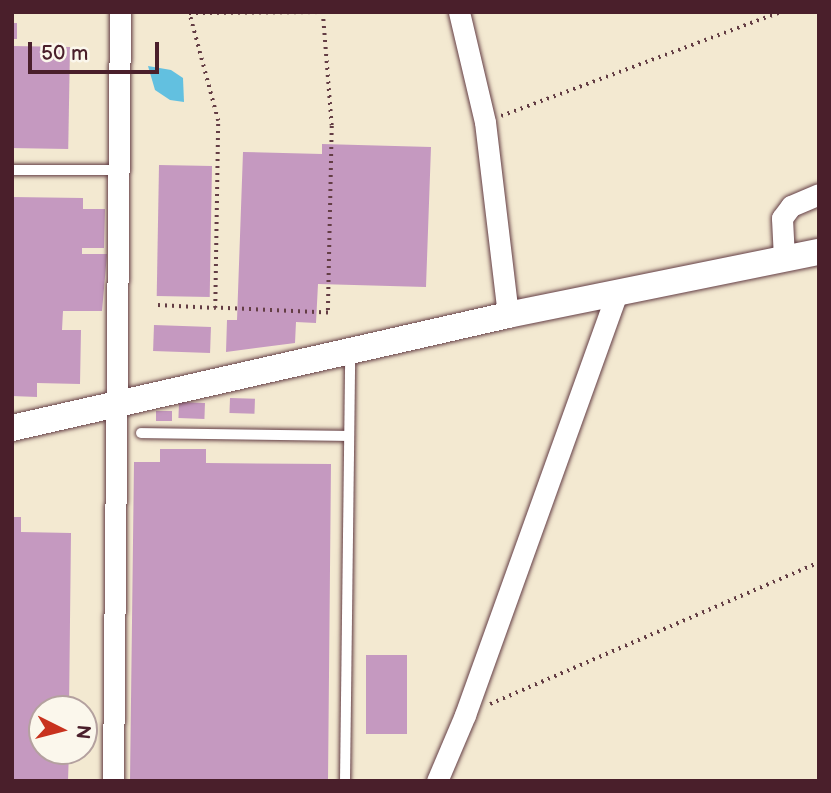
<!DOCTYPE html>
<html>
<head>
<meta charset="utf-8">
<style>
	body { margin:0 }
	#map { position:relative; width:831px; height:793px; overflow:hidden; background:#f3e9d1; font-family:"Balsamiq Sans",sans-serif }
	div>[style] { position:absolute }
	.water>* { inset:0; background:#62c0e0 }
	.building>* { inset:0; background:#c599c0; transform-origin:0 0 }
	.path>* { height:3.5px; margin-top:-1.75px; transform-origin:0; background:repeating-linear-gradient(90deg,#633d44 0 2px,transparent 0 7px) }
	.roads { filter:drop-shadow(0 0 2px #633d44) drop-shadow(0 0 2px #633d44) }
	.service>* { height:10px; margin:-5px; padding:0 5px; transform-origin:5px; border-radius:5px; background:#fff }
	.minor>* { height:21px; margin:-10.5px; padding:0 10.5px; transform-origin:10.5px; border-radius:10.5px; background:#fff }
	.tertiary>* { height:26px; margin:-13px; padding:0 13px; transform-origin:13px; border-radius:13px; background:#fff }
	span { translate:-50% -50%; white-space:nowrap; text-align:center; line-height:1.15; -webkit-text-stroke:5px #fbf7ec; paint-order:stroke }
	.frame { position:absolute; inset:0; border:14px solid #4a1f2b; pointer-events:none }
	.north { position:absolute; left:28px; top:695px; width:70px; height:70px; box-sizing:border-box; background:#fbf7ec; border:2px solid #b4a19f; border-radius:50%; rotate:96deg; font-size:19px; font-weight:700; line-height:28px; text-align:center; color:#4a1f2b }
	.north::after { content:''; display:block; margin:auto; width:24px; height:32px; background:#c8321e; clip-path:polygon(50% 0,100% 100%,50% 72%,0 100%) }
	.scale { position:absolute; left:28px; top:42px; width:131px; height:32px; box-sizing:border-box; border:4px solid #4a1f2b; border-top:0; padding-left:9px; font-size:21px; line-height:24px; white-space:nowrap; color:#4a1f2b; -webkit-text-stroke:5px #fbf7ec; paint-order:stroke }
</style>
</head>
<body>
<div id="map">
	<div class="water">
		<div style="clip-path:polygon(148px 66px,171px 70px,183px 78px,184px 102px,170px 100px,155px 90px)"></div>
	</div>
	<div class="building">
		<div style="left:12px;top:23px;width:5px;height:16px"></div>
		<div style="left:12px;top:46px;width:58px;height:102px;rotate:1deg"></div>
		<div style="clip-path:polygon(322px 144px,431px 147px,426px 287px,318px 284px,316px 323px,296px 322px,295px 343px,226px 352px,227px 320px,237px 320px,243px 152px,322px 154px)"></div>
		<div style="left:159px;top:165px;width:53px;height:131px;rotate:1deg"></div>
		<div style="clip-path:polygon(12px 197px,83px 198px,83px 209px,105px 209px,104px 248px,82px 248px,82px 254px,107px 254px,102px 311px,63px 311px,62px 330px,81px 330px,80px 384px,37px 383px,37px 397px,12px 396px)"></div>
		<div style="left:154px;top:325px;width:57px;height:26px;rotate:2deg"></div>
		<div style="left:230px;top:398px;width:25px;height:15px;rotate:2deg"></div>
		<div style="left:179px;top:402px;width:26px;height:16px;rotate:2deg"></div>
		<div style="left:156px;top:411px;width:16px;height:10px"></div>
		<div style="clip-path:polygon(160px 449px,206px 449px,206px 463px,331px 464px,328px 781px,130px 781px,134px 462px,160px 462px)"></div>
		<div style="clip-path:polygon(12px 517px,21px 517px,21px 532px,71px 533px,69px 709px,42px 709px,42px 751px,69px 751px,68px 781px,12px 781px)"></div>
		<div style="left:366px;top:655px;width:41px;height:79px"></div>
	</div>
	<div class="path">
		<div style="left:323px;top:12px;width:114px;rotate:85.5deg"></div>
		<div style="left:332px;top:126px;width:187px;rotate:91.2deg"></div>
		<div style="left:328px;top:313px;width:113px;rotate:-177.5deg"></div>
		<div style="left:215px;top:308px;width:187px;rotate:-89.1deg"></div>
		<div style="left:218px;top:121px;width:112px;rotate:-105deg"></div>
		<div style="left:189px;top:13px;width:134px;rotate:-0.4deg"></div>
		<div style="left:501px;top:116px;width:299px;rotate:-20.4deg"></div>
		<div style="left:158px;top:305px;width:57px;rotate:3deg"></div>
		<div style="left:490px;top:704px;width:358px;rotate:-23.3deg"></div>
	</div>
	<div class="roads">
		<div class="service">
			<div style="left:12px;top:170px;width:106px"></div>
			<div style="left:141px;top:433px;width:206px;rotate:0.8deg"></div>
			<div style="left:345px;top:781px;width:430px;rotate:-89.3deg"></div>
		</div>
		<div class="minor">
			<div style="left:459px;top:12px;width:113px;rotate:76.7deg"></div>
			<div style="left:485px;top:122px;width:194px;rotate:83.2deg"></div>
			<div style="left:784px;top:258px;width:40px;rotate:-92.9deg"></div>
			<div style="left:782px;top:218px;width:15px;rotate:-53deg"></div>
			<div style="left:791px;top:206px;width:30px;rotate:-23deg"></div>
			<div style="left:113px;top:781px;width:769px;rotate:-89.48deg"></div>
			<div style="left:437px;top:781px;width:72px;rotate:-67deg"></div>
			<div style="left:465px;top:715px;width:449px;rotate:-70.2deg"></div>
		</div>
		<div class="tertiary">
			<div style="left:12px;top:428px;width:509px;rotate:-12.83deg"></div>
			<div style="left:508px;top:315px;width:317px;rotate:-11.5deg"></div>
		</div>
	</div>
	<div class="frame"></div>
	<div class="north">N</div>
	<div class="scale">50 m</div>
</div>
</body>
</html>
